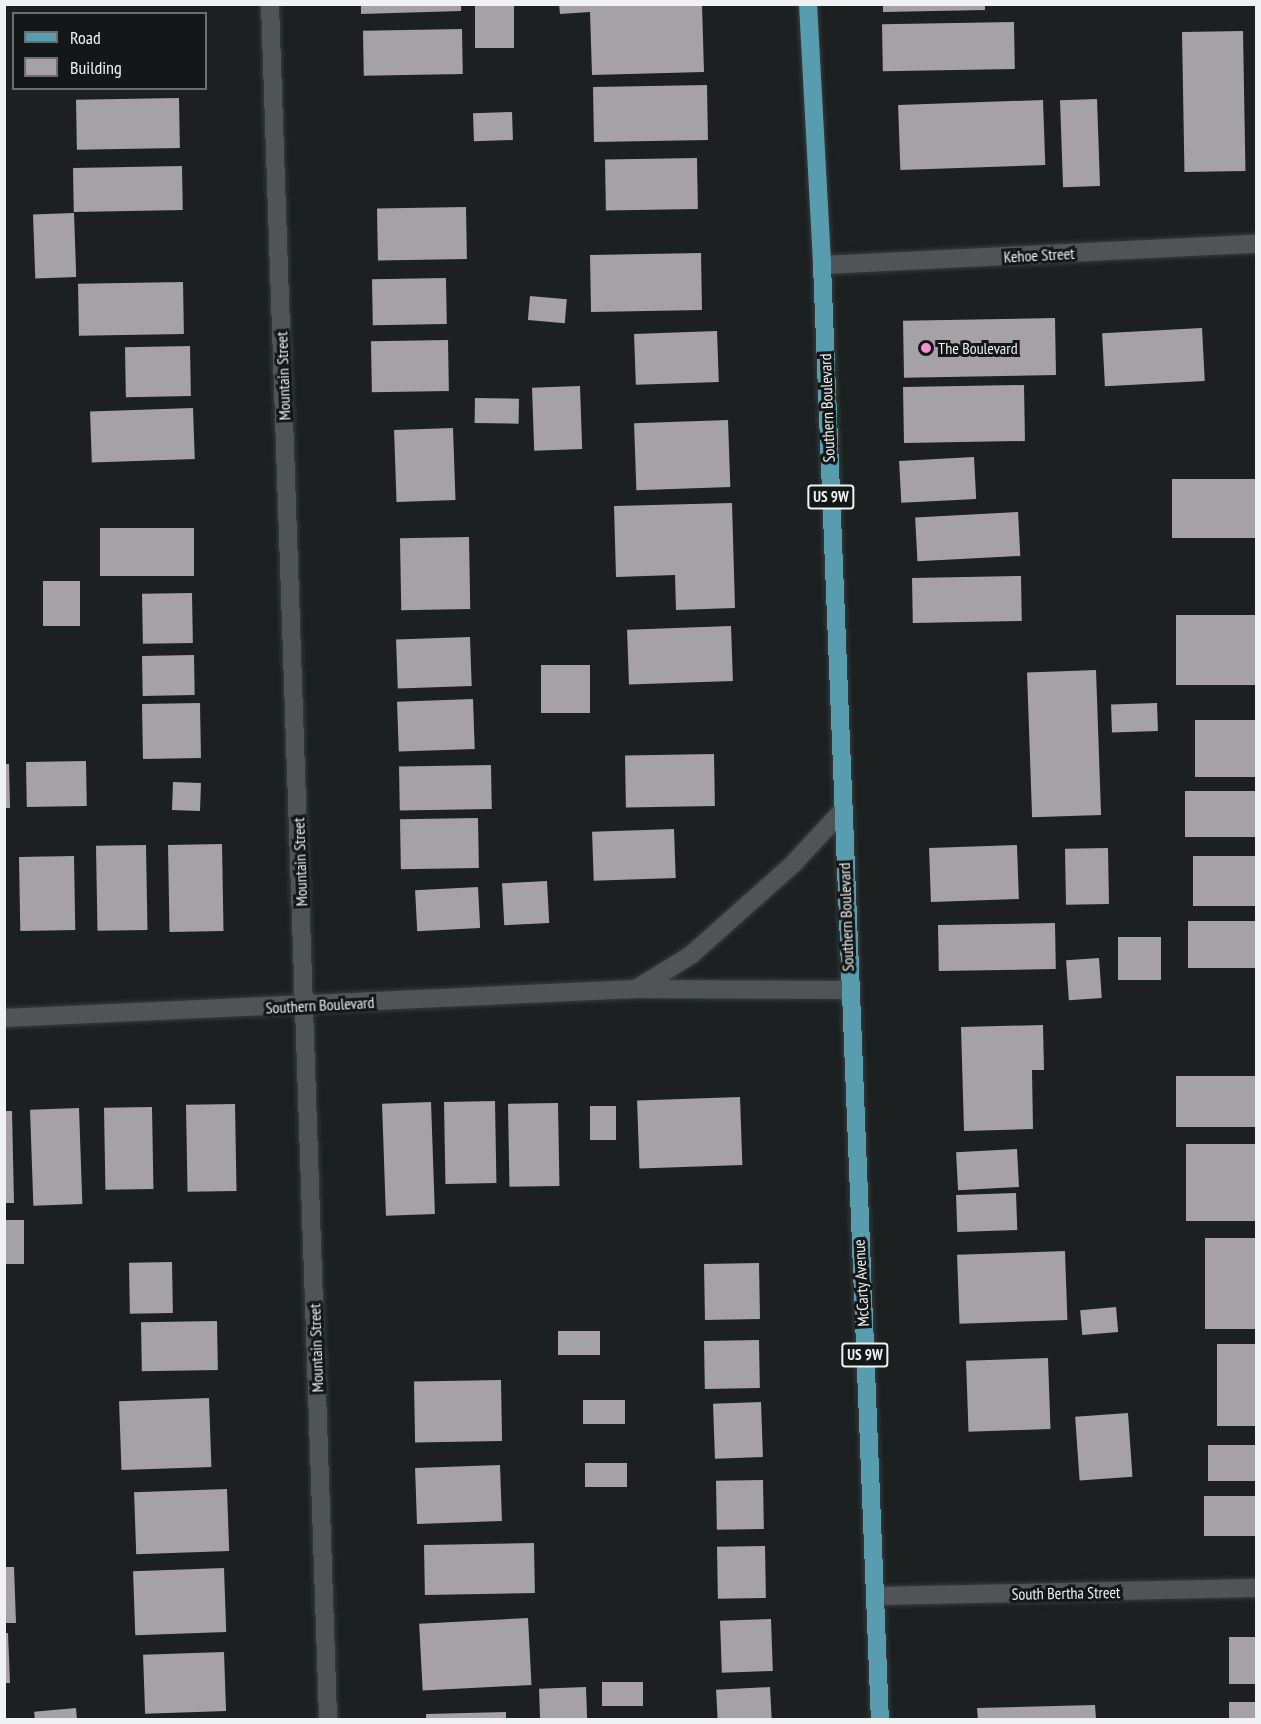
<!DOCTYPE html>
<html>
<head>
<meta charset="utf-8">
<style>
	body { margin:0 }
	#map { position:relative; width:1261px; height:1724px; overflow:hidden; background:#1c2021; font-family:"PT Sans Narrow",sans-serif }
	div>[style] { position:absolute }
	.building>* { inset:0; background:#a5a1a4; transform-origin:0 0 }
	.roads { filter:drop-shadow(0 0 2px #3a3d3d) drop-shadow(0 0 2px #3a3d3d) }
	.street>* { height:18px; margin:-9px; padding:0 9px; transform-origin:9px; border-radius:9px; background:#505456 }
	.primary>* { height:18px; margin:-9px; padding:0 9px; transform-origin:9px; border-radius:9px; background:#579daf }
	.dots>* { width:16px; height:16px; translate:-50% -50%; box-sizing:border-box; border:3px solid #131717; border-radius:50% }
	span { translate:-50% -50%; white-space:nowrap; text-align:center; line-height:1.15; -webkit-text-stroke:6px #131717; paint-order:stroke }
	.shield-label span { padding:2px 4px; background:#131717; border:2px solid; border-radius:4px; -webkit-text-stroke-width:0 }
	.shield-label { font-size:15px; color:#eff1f2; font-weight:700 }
	.street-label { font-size:16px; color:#eff1f2 }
	.poi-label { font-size:16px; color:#eff1f2 }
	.left { translate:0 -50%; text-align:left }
	.frame { position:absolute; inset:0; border:6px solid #eff1f2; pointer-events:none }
	.legend { position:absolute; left:12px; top:12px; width:195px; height:78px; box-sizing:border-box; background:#131717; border:2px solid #6b6e6f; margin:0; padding:8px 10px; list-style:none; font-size:18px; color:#eff1f2 }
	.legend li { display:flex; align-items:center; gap:12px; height:30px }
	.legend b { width:30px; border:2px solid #6b6e6f }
</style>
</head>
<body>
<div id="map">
	<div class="building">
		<div style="clip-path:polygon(361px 4px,461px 4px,461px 11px,361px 14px)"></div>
		<div style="left:475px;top:4px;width:39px;height:44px"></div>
		<div style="clip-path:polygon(559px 4px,702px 4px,704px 72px,592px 75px,590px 12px,560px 14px)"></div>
		<div style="clip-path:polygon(883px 4px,985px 4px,985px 10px,883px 12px)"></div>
		<div style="left:1014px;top:22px;width:47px;height:132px;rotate:89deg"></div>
		<div style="left:462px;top:29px;width:45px;height:99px;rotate:89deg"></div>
		<div style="left:1243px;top:31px;width:140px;height:61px;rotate:89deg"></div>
		<div style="left:707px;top:85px;width:55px;height:114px;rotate:89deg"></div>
		<div style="left:179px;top:98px;width:50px;height:103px;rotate:89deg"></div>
		<div style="left:1097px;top:99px;width:87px;height:37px;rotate:88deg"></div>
		<div style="left:1043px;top:100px;width:65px;height:145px;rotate:88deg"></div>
		<div style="left:512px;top:112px;width:28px;height:39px;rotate:88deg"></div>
		<div style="left:697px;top:158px;width:51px;height:92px;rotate:89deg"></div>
		<div style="left:182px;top:166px;width:44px;height:109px;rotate:89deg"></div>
		<div style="left:466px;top:207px;width:52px;height:89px;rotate:89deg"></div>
		<div style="left:74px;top:213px;width:64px;height:41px;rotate:88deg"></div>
		<div style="left:701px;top:253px;width:57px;height:111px;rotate:89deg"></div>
		<div style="left:446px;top:278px;width:46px;height:74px;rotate:89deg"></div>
		<div style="left:183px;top:282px;width:52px;height:105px;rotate:89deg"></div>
		<div style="left:530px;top:296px;width:37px;height:24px;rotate:5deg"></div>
		<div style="left:1055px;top:318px;width:57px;height:152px;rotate:89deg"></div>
		<div style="left:1202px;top:328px;width:53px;height:100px;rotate:87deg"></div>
		<div style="left:717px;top:331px;width:51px;height:83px;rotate:88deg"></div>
		<div style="left:448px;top:340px;width:51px;height:77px;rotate:89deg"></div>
		<div style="left:190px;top:346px;width:50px;height:65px;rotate:89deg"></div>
		<div style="left:1024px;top:385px;width:56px;height:121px;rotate:89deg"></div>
		<div style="left:580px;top:386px;width:63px;height:48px;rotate:88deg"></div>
		<div style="left:475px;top:398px;width:44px;height:25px;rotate:1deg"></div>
		<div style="left:193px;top:408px;width:51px;height:103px;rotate:88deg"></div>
		<div style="left:728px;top:420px;width:67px;height:94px;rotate:88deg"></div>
		<div style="left:453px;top:428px;width:72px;height:59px;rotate:88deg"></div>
		<div style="left:974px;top:457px;width:42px;height:75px;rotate:87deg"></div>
		<div style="left:1256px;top:479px;width:59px;height:84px;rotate:90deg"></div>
		<div style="clip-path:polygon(732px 503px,735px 608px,676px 610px,675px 575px,616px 577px,614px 506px)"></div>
		<div style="left:1018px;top:512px;width:44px;height:103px;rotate:87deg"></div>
		<div style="left:194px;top:528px;width:48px;height:94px;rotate:90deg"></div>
		<div style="left:469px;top:537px;width:72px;height:69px;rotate:89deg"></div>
		<div style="left:1021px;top:576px;width:45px;height:109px;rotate:89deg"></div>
		<div style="left:43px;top:581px;width:37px;height:45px"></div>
		<div style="left:192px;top:593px;width:50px;height:50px;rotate:89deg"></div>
		<div style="left:1256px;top:615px;width:70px;height:80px;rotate:90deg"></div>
		<div style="left:731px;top:626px;width:55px;height:104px;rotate:88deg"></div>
		<div style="left:470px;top:637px;width:49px;height:74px;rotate:88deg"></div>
		<div style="left:194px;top:655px;width:40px;height:52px;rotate:89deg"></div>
		<div style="left:541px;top:665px;width:49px;height:48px"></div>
		<div style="left:1096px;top:670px;width:145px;height:69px;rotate:88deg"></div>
		<div style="left:473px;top:699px;width:50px;height:76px;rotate:88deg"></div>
		<div style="left:200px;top:703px;width:55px;height:58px;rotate:89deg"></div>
		<div style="left:1157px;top:703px;width:28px;height:46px;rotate:88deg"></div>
		<div style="left:1256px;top:720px;width:57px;height:61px;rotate:90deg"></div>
		<div style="left:714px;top:754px;width:52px;height:89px;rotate:89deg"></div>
		<div style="left:86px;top:761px;width:45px;height:60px;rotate:89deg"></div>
		<div style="clip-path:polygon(4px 764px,9px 764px,10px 808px,4px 808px)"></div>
		<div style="left:491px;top:765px;width:44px;height:92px;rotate:89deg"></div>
		<div style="left:173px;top:782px;width:28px;height:28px;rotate:2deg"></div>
		<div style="left:1256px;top:791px;width:46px;height:71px;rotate:90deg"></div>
		<div style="left:478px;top:818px;width:50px;height:78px;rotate:89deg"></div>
		<div style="left:674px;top:829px;width:49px;height:82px;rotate:88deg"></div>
		<div style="left:222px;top:844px;width:87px;height:54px;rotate:89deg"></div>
		<div style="left:146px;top:845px;width:85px;height:50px;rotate:89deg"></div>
		<div style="left:1017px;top:845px;width:54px;height:88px;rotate:88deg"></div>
		<div style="left:1108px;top:848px;width:56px;height:43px;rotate:89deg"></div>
		<div style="left:74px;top:856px;width:74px;height:55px;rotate:89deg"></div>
		<div style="left:1256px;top:856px;width:50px;height:63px;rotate:90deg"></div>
		<div style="left:547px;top:881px;width:42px;height:45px;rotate:87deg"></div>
		<div style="left:478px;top:887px;width:41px;height:63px;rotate:87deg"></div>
		<div style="left:1256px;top:921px;width:47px;height:68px;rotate:90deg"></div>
		<div style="left:1055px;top:923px;width:46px;height:117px;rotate:89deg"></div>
		<div style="left:1161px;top:937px;width:43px;height:43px;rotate:90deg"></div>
		<div style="left:1099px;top:958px;width:40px;height:33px;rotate:86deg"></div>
		<div style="clip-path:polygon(1043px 1025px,1044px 1070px,1032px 1070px,1033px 1129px,964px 1131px,961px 1027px)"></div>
		<div style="left:1256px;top:1076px;width:51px;height:80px;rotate:90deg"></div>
		<div style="left:740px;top:1097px;width:68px;height:103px;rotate:88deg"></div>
		<div style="left:495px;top:1101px;width:82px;height:51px;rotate:89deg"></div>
		<div style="left:431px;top:1102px;width:112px;height:49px;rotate:88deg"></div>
		<div style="left:558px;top:1103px;width:83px;height:50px;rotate:89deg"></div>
		<div style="left:235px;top:1104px;width:87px;height:49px;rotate:89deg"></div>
		<div style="left:616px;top:1106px;width:34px;height:26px;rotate:90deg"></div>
		<div style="left:152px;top:1107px;width:82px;height:48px;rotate:89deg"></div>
		<div style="left:79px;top:1108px;width:96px;height:49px;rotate:88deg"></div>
		<div style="clip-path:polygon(4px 1111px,12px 1111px,14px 1203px,4px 1203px)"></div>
		<div style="left:1256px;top:1144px;width:77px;height:70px;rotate:90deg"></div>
		<div style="left:1017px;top:1149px;width:38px;height:61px;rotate:87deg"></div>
		<div style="left:1016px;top:1193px;width:37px;height:60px;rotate:88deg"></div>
		<div style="left:6px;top:1220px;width:18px;height:44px"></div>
		<div style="left:1256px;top:1238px;width:91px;height:51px;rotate:90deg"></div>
		<div style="left:1065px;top:1251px;width:69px;height:108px;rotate:88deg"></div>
		<div style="left:172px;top:1262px;width:51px;height:43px;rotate:89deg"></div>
		<div style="left:759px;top:1263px;width:56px;height:55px;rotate:89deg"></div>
		<div style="left:1116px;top:1307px;width:25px;height:36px;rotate:85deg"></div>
		<div style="left:217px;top:1321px;width:49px;height:76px;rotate:89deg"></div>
		<div style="left:600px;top:1331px;width:24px;height:42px;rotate:90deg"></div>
		<div style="left:759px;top:1340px;width:48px;height:55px;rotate:89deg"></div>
		<div style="left:1256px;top:1344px;width:82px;height:39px;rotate:90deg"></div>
		<div style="left:1048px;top:1358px;width:71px;height:82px;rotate:88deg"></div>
		<div style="left:501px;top:1380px;width:61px;height:87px;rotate:89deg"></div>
		<div style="left:209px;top:1398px;width:69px;height:90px;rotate:88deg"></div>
		<div style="left:625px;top:1400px;width:24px;height:42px;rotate:90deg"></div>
		<div style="left:761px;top:1402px;width:55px;height:48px;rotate:88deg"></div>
		<div style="left:1128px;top:1413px;width:64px;height:53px;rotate:86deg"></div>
		<div style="left:1256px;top:1445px;width:36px;height:48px;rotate:90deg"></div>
		<div style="left:627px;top:1463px;width:24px;height:42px;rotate:90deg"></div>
		<div style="left:500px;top:1465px;width:56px;height:85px;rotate:88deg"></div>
		<div style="left:763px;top:1480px;width:49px;height:47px;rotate:89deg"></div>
		<div style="left:227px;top:1489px;width:62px;height:93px;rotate:88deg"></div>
		<div style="left:1256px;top:1496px;width:40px;height:52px;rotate:90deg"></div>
		<div style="left:534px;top:1543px;width:50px;height:110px;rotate:89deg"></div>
		<div style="left:765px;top:1546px;width:52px;height:48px;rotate:89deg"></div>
		<div style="clip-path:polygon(4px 1567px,14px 1567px,16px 1623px,4px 1623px)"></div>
		<div style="left:224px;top:1568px;width:64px;height:91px;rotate:88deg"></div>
		<div style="left:528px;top:1618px;width:67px;height:109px;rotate:87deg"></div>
		<div style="left:771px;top:1619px;width:52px;height:51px;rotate:88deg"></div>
		<div style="clip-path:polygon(4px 1633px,8px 1633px,10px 1683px,4px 1683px)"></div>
		<div style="left:1256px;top:1637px;width:47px;height:27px;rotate:90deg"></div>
		<div style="left:224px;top:1652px;width:59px;height:81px;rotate:88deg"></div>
		<div style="left:643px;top:1682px;width:24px;height:41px;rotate:90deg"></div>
		<div style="left:586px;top:1687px;width:33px;height:47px;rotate:88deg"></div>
		<div style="left:770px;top:1687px;width:33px;height:54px;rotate:87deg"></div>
		<div style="left:1256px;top:1702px;width:18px;height:27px;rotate:90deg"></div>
		<div style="clip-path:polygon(1095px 1705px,1096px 1720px,978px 1720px,977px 1708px)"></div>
		<div style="left:76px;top:1708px;width:12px;height:42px;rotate:85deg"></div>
		<div style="clip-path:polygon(506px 1712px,506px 1720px,426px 1720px,426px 1714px)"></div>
	</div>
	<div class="roads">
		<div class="street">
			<div style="left:270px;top:4px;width:1717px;rotate:88.06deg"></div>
			<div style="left:822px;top:265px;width:435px;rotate:-2.8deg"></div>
			<div style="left:636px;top:989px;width:65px;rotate:-31.7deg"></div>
			<div style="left:691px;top:955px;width:137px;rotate:-41.7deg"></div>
			<div style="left:793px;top:864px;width:72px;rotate:-47.2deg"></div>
			<div style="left:4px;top:1018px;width:633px;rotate:-2.63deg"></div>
			<div style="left:636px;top:989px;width:212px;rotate:0.3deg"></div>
			<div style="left:875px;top:1596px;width:381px;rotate:-1.2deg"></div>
		</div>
		<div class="primary">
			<div style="left:808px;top:4px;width:261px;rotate:86.9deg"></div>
			<div style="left:822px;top:265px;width:1456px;rotate:87.72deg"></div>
		</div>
	</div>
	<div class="dots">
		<div style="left:926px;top:348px;background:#f690d0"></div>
	</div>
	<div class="shield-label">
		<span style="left:831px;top:497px">US 9W</span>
		<span style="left:865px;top:1355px">US 9W</span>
	</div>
	<div class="street-label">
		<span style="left:1039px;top:255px;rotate:-3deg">Kehoe Street</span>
		<span style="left:283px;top:376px;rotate:-92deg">Mountain Street</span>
		<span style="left:827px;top:408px;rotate:-92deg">Southern Boulevard</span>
		<span style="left:300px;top:862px;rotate:-92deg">Mountain Street</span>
		<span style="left:846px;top:917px;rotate:-92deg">Southern Boulevard</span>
		<span style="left:320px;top:1005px;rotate:-3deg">Southern Boulevard</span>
		<span style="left:861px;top:1283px;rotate:-93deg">McCarty Avenue</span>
		<span style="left:316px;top:1348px;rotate:-92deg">Mountain Street</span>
		<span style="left:1066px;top:1593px;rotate:-1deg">South Bertha Street</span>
	</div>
	<div class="poi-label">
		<span class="left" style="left:938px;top:348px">The Boulevard</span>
	</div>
	<div class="frame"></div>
	<ul class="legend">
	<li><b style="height:8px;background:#579daf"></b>Road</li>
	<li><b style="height:16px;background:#a5a1a4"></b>Building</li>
	</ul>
</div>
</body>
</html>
